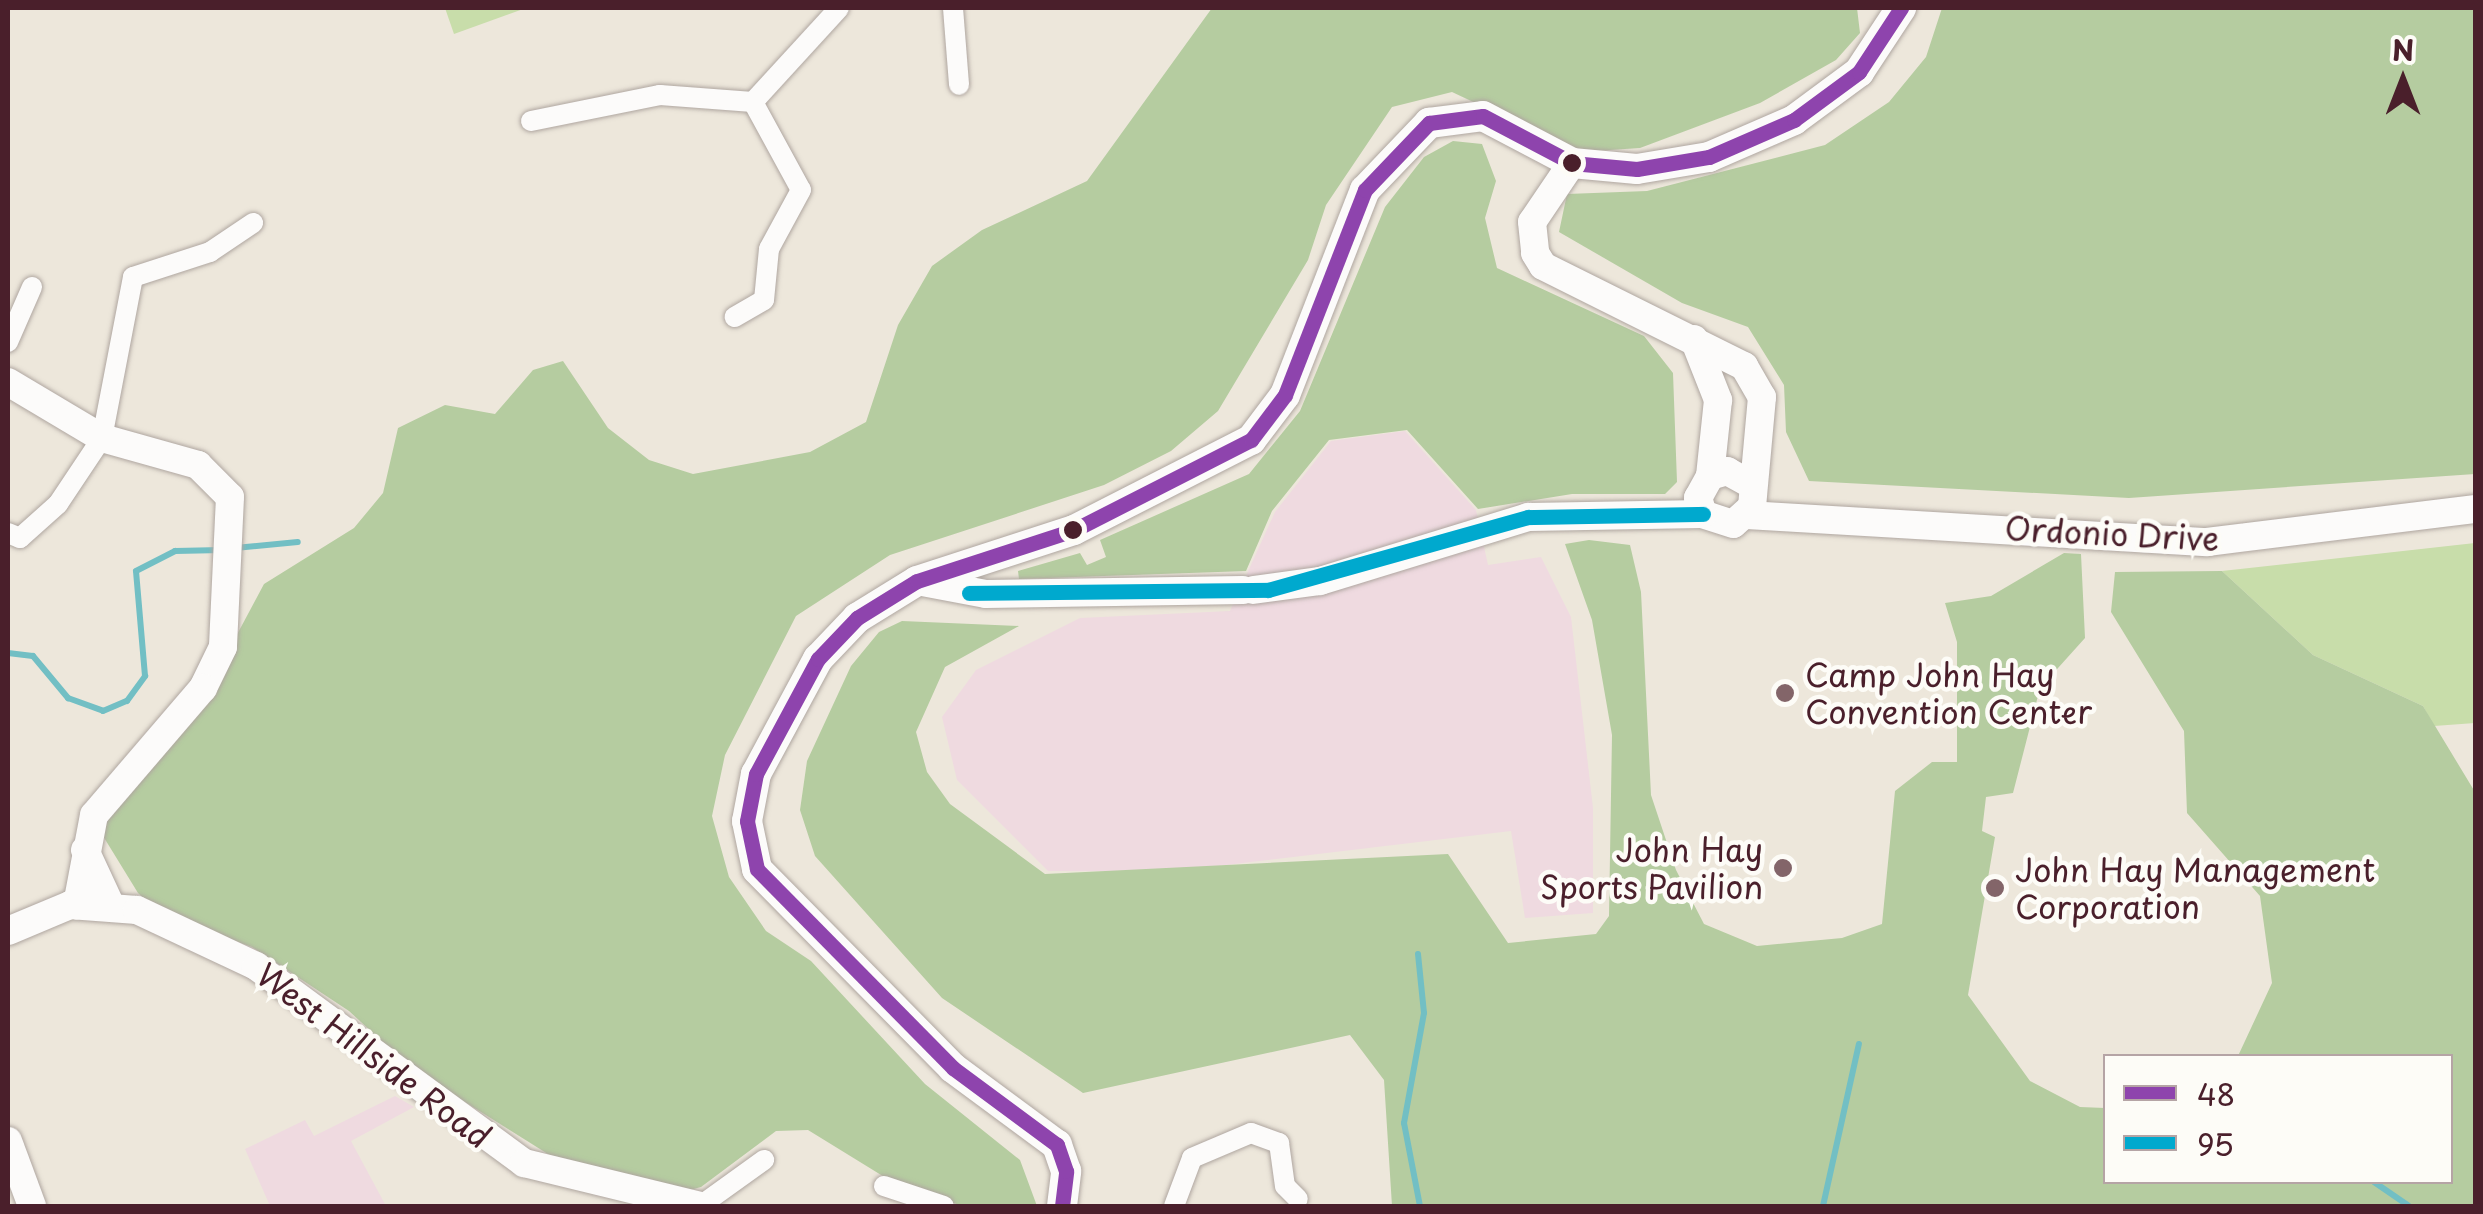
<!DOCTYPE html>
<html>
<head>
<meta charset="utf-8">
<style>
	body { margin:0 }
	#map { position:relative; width:2483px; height:1214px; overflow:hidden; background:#ede7db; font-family:"Playpen Sans",sans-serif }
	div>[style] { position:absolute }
	.built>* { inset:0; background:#efdae0 }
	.green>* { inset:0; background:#c8ddaa }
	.forest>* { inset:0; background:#b5cca0 }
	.stream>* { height:6px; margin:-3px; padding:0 3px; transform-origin:3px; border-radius:3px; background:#72bfc4 }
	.roads { filter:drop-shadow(0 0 2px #afa6a0) drop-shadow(0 0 2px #afa6a0) }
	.street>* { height:20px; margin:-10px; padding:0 10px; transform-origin:10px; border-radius:10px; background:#fcfbfa }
	.secondary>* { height:28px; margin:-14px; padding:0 14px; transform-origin:14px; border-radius:14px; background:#fcfbfa }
	.primary>* { height:30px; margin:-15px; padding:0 15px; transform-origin:15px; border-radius:15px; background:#fcfbfa }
	.bus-1>* { height:15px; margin:-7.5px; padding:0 7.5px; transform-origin:7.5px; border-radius:7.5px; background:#8e44ad }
	.bus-2>* { height:15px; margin:-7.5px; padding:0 7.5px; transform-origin:7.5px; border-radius:7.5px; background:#00a9ce }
	.dots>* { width:28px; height:28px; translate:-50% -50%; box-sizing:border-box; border:5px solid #fdfcf7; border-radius:50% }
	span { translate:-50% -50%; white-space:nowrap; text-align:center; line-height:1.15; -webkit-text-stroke:9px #fdfcf7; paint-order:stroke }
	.street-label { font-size:32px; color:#4a1f2b }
	.poi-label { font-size:32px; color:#4a1f2b }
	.left { translate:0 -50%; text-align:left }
	.right { translate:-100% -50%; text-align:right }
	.frame { position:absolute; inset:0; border:10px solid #4a1f2b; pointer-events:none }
	.legend { position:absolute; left:2103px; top:1054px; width:350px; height:130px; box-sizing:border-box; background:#fdfcf7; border:2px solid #b5a4a5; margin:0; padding:12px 18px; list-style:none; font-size:30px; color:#4a1f2b }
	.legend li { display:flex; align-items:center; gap:20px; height:50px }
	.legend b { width:50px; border:2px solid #b5a4a5 }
	.north { position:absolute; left:2353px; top:30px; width:100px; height:100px; -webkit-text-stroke:8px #fdfcf7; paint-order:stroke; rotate:0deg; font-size:28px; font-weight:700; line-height:40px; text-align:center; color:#4a1f2b }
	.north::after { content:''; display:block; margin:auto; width:35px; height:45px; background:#4a1f2b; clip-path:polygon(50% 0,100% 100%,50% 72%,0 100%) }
</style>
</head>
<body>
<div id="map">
	<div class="built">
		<div style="clip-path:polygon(1405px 431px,1476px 510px,1488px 565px,1541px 557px,1571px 617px,1593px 808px,1593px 913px,1525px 918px,1511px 831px,1175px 871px,1048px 871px,957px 780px,942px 717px,976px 670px,1080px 618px,1230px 611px,1275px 512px,1331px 441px)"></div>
		<div style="clip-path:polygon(395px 1096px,414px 1107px,351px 1141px,386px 1206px,270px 1206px,245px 1149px,305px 1120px,314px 1136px)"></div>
	</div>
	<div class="green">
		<div style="clip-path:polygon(445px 8px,526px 8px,454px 34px)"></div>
		<div style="clip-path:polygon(2475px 543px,2475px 723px,2434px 726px,2423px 706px,2313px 655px,2222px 571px)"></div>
	</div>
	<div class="forest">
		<div style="clip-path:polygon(1212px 8px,1857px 8px,1860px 33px,1836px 60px,1760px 103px,1640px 148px,1580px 152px,1452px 92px,1392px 107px,1326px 205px,1308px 260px,1218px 411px,1171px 451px,1104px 485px,890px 555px,796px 616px,725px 755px,712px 816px,729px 877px,766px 931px,811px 961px,925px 1084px,1020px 1160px,1037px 1206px,963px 1206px,899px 1186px,808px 1130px,776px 1131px,701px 1187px,671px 1195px,567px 1166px,411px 1068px,349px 1011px,252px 947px,162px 915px,138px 893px,103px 836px,107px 820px,225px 657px,264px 584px,354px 528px,383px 493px,398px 428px,445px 405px,495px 414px,533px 370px,563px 361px,608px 428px,649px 460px,693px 474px,810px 452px,866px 422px,898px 325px,932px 266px,982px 230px,1087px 181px)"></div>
		<div style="clip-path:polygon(1942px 8px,2475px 8px,2475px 474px,2129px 498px,1809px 481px,1786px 432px,1784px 385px,1748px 327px,1682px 303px,1559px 232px,1567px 194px,1647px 191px,1825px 145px,1889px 102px,1926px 57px)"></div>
		<div style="clip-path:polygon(1453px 141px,1482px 144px,1496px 181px,1485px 218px,1497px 268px,1644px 336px,1673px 373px,1677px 482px,1665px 494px,1572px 494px,1478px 509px,1407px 430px,1329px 440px,1272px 511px,1246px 571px,1019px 579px,1018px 571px,1080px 553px,1087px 565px,1106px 557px,1100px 540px,1249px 474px,1300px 411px,1385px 207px,1424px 157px)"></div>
		<div style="clip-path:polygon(1589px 540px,1630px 545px,1641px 592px,1651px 795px,1676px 870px,1704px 924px,1757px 946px,1842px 938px,1882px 924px,1895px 791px,1932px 762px,1957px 762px,1957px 642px,1945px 603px,1991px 596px,2064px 553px,2081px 554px,2085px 638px,2040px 688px,2013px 793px,1986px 797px,1982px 831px,1995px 837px,1968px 995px,2030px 1081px,2080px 1107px,2105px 1108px,2106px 1182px,2450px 1182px,2450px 1056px,2238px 1056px,2272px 983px,2260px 896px,2187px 813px,2184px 731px,2111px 612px,2115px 572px,2222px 571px,2313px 655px,2423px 706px,2475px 792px,2475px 1206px,1392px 1206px,1384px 1080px,1350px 1035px,1083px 1093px,942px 998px,815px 856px,800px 810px,807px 761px,851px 666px,879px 632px,902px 621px,1019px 626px,945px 667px,916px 732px,927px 772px,950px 804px,1045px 874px,1448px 854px,1508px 943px,1596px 934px,1609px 916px,1612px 735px,1592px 620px,1565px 544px)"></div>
	</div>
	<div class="stream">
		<div style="left:235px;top:548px;width:63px;rotate:-5.4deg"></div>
		<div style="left:8px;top:653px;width:25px;rotate:7deg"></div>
		<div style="left:33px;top:656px;width:55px;rotate:50.2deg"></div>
		<div style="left:68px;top:698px;width:37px;rotate:20deg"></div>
		<div style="left:103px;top:711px;width:26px;rotate:-23deg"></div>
		<div style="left:127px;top:701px;width:31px;rotate:-54deg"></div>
		<div style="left:145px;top:676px;width:105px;rotate:-94.9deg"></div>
		<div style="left:136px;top:571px;width:44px;rotate:-27.1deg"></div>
		<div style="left:175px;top:551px;width:47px;rotate:-1.2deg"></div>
		<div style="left:1418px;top:954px;width:59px;rotate:84.2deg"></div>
		<div style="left:1424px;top:1013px;width:112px;rotate:100.3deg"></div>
		<div style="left:1404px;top:1123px;width:85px;rotate:79.1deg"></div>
		<div style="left:2374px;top:1182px;width:42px;rotate:34.4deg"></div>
		<div style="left:1823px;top:1206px;width:166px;rotate:-77.5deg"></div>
	</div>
	<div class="roads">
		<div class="street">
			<div style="left:953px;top:8px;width:77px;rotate:85.5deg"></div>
			<div style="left:753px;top:102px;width:127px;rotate:-47.5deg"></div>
			<div style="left:531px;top:121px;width:132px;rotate:-11.4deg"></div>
			<div style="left:660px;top:95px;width:93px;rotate:4.3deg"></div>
			<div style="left:753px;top:102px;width:100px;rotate:61.4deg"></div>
			<div style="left:801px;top:190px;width:67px;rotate:118.5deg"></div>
			<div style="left:769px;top:249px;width:51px;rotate:95.6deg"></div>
			<div style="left:764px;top:300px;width:34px;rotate:150deg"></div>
			<div style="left:8px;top:342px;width:60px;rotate:-66.4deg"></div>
			<div style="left:8px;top:533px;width:13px;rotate:23deg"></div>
			<div style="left:20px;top:538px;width:51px;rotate:-41.8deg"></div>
			<div style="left:58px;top:504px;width:79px;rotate:-56.3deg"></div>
			<div style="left:102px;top:438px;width:164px;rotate:-79.1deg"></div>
			<div style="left:133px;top:277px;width:81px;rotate:-18deg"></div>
			<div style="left:210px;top:252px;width:52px;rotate:-34deg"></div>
			<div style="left:884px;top:1186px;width:63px;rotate:18.4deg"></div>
			<div style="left:700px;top:1206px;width:79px;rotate:-35.7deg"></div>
			<div style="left:1174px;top:1206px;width:51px;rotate:-69.4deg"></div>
			<div style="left:1192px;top:1158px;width:64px;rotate:-23deg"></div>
			<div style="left:1251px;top:1133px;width:30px;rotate:20deg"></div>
			<div style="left:1279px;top:1143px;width:43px;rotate:82.1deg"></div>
			<div style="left:1285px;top:1186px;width:18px;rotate:45deg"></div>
		</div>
		<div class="secondary">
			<div style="left:1572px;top:163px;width:71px;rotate:124.1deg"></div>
			<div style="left:1532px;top:222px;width:31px;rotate:84deg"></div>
			<div style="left:1535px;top:253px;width:15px;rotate:58deg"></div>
			<div style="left:1543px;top:266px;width:225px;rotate:26.5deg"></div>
			<div style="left:1744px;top:366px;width:36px;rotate:60deg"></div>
			<div style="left:1762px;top:397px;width:110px;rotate:95.2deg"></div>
			<div style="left:1752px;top:507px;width:25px;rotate:138deg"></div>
			<div style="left:1733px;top:524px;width:32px;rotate:-162deg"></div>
			<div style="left:1703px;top:514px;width:17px;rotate:-107deg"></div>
			<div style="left:1698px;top:498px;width:25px;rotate:-61deg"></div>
			<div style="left:1710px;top:476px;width:18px;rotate:-16deg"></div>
			<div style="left:1727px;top:471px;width:25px;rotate:29deg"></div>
			<div style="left:1694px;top:339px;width:66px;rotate:68.5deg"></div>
			<div style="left:1718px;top:400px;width:76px;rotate:96deg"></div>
			<div style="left:8px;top:382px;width:109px;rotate:30.8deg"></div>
			<div style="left:102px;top:438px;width:100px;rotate:15.7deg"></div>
			<div style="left:198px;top:465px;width:45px;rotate:45deg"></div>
			<div style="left:230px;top:497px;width:150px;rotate:92.7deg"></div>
			<div style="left:223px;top:647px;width:46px;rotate:116deg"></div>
			<div style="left:203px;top:688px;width:167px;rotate:130.6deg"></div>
			<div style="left:94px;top:815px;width:92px;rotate:100.7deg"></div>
			<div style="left:1747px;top:515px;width:461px;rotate:3.4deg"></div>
			<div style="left:2207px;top:542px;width:271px;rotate:-7deg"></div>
			<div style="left:917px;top:581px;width:70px;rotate:10.7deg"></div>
			<div style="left:986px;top:594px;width:257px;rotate:-0.9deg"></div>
			<div style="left:1253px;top:590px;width:68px;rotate:-7.7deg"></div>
			<div style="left:1320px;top:581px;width:218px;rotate:-17.1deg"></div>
			<div style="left:1528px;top:517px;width:175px;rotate:-1deg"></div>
			<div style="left:85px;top:850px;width:60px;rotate:65.2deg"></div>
			<div style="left:8px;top:931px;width:67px;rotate:-22.8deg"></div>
			<div style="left:70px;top:905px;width:67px;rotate:4.3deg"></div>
			<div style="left:137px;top:910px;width:132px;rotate:25.2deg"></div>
			<div style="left:256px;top:966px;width:333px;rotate:36.3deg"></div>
			<div style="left:524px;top:1163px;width:182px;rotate:13.7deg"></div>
			<div style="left:8px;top:1141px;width:69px;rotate:69.7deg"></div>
		</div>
		<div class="primary">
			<div style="left:1062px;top:1206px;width:35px;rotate:-83deg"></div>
			<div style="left:1066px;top:1171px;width:28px;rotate:-109deg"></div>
			<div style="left:1057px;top:1145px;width:129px;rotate:-143.5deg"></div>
			<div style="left:953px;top:1068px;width:279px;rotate:-134.6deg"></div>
			<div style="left:757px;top:869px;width:49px;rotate:-101.8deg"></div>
			<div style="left:747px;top:821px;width:48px;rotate:-79.2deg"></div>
			<div style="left:756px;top:774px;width:131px;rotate:-61.7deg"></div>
			<div style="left:818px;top:659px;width:57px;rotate:-46.4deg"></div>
			<div style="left:857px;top:618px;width:70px;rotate:-31.7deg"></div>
			<div style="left:917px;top:581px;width:165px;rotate:-18deg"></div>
			<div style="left:1074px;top:530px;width:199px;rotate:-27deg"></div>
			<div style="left:1251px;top:440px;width:56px;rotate:-52.9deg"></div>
			<div style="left:1285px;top:395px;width:220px;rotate:-68.7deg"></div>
			<div style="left:1365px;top:190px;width:93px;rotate:-46.3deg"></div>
			<div style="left:1429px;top:123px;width:54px;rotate:-7.4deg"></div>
			<div style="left:1483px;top:116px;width:101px;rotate:27.8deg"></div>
			<div style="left:1572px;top:163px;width:65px;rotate:5.3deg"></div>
			<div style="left:1637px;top:169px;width:73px;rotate:-9.5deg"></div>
			<div style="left:1709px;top:157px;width:93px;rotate:-23.5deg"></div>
			<div style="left:1794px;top:120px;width:81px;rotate:-36.4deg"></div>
			<div style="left:1859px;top:72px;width:77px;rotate:-56.7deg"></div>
		</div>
	</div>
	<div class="bus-1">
		<div style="left:1062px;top:1206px;width:35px;rotate:-83deg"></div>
		<div style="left:1066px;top:1171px;width:28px;rotate:-109deg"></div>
		<div style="left:1057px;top:1145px;width:129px;rotate:-143.5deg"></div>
		<div style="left:953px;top:1068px;width:279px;rotate:-134.6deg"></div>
		<div style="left:757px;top:869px;width:49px;rotate:-101.8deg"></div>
		<div style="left:747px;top:821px;width:48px;rotate:-79.2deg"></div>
		<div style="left:756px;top:774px;width:131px;rotate:-61.7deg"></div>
		<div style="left:818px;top:659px;width:57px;rotate:-46.4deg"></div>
		<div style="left:857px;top:618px;width:70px;rotate:-31.7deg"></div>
		<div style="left:917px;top:581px;width:165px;rotate:-18deg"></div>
		<div style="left:1074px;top:530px;width:199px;rotate:-27deg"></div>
		<div style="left:1251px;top:440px;width:56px;rotate:-52.9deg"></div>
		<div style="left:1285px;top:395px;width:220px;rotate:-68.7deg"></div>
		<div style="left:1365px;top:190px;width:93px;rotate:-46.3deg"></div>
		<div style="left:1429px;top:123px;width:54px;rotate:-7.4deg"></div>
		<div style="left:1483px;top:116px;width:101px;rotate:27.8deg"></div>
		<div style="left:1572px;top:163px;width:65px;rotate:5.3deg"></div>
		<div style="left:1637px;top:169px;width:73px;rotate:-9.5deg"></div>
		<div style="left:1709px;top:157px;width:93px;rotate:-23.5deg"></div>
		<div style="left:1794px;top:120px;width:81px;rotate:-36.4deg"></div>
		<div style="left:1859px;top:72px;width:77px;rotate:-56.7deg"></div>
	</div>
	<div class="bus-2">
		<div style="left:969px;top:593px;width:299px;rotate:-0.6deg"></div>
		<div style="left:1268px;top:590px;width:270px;rotate:-15.7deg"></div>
		<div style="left:1528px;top:517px;width:175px;rotate:-1deg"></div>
	</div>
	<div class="dots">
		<div style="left:1572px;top:163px;background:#4a1f2b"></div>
		<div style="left:1073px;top:530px;background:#4a1f2b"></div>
		<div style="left:1785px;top:693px;background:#836569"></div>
		<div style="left:1783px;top:868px;background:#836569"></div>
		<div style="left:1995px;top:888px;background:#836569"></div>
	</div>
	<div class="street-label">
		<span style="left:2112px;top:533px;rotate:3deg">Ordonio Drive</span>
		<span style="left:374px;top:1055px;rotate:37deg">West Hillside Road</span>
	</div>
	<div class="poi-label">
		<span class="left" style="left:1805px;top:693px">Camp John Hay<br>Convention Center</span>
		<span class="right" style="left:1763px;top:868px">John Hay<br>Sports Pavilion</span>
		<span class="left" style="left:2015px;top:888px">John Hay Management<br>Corporation</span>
	</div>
	<div class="frame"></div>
	<ul class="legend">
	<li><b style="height:12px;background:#8e44ad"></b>48</li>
	<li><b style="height:12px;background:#00a9ce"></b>95</li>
	</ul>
	<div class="north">N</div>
</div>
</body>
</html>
